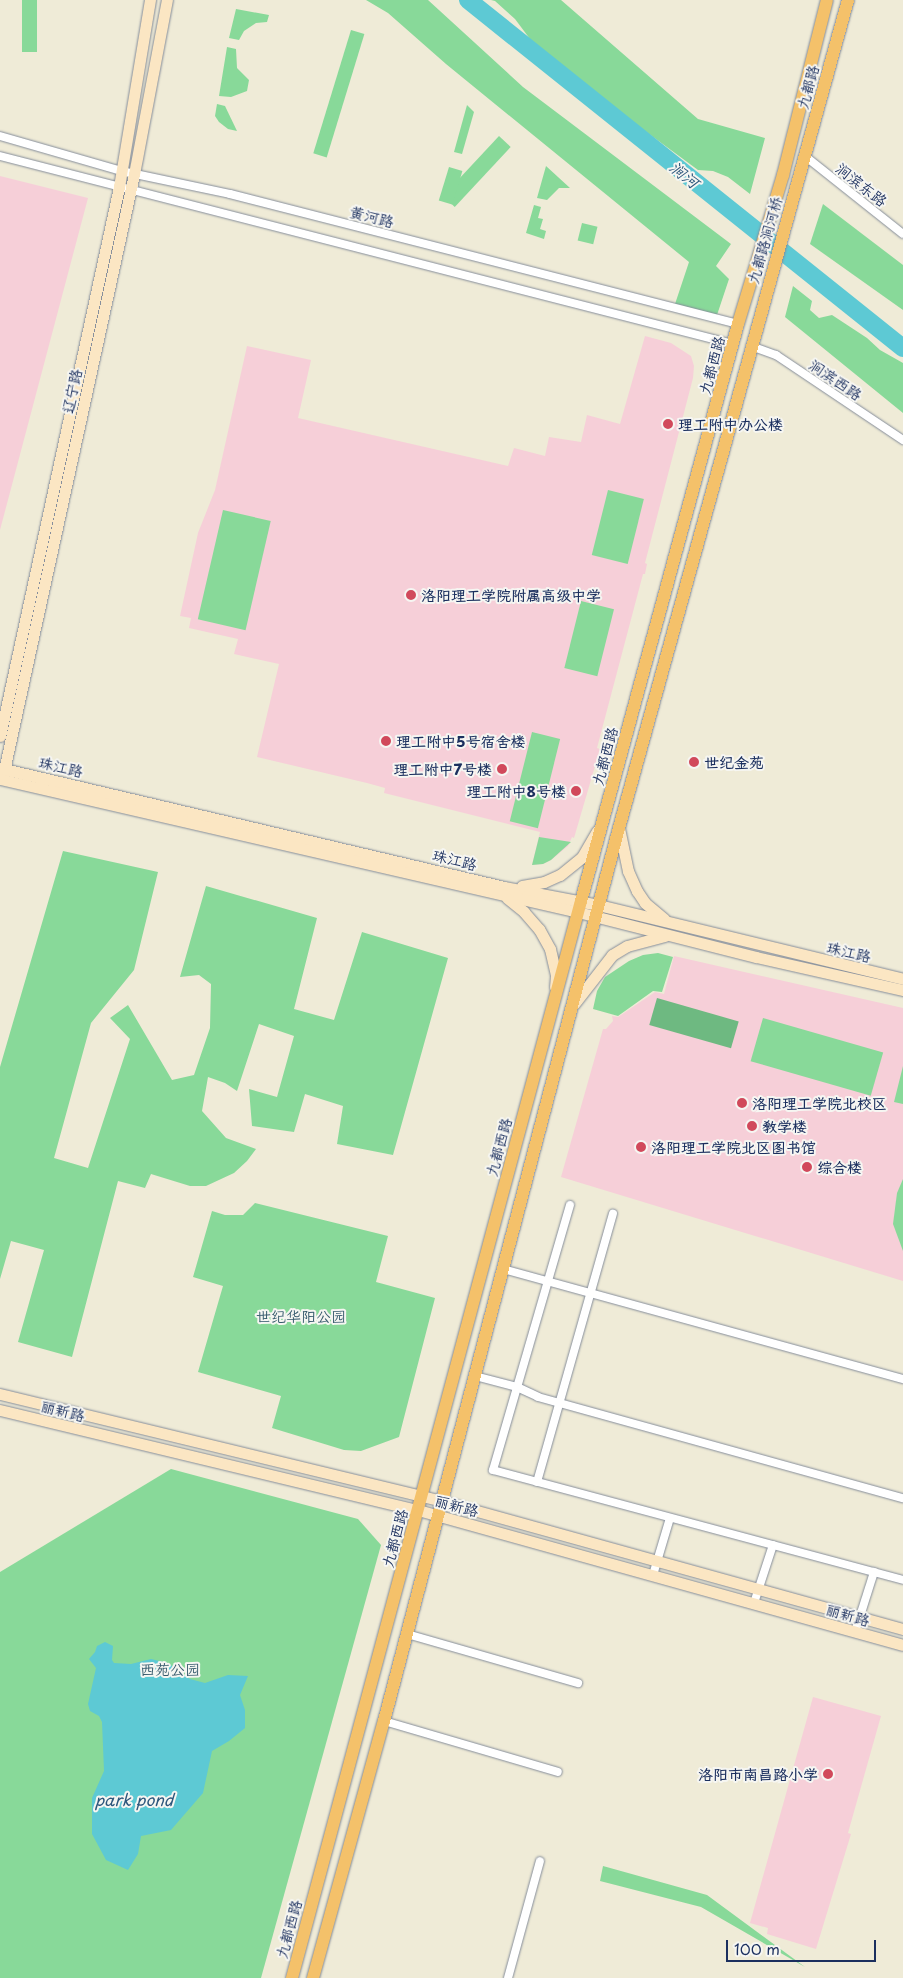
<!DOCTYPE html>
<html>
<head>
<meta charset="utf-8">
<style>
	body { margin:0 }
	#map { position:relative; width:903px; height:1978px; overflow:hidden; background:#efebd7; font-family:"Playpen Sans","LXGW WenKai TC",sans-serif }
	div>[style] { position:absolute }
	.built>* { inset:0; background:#f6cfd8 }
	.green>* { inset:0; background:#88d999; transform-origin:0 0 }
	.forest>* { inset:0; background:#6eb981; transform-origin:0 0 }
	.water>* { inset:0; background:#5dc9d4 }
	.river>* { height:18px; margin:-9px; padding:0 9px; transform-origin:9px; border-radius:9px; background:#5dc9d4 }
	.roads { filter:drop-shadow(0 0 1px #858d9a) drop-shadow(0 0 1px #858d9a) }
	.street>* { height:8px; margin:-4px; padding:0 4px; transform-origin:4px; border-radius:4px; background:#fff }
	.secondary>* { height:11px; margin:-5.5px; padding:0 5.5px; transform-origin:5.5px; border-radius:5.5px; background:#fbe6c3 }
	.primary>* { height:12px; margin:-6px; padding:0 6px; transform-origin:6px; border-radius:6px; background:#f4c16a }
	.dots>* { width:14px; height:14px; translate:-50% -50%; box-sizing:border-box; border:2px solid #f6f6f2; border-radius:50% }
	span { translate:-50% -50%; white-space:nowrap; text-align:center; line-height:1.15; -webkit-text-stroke:4px #f6f6f2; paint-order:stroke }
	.street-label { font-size:15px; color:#1b2f5e }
	.poi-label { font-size:15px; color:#1b2f5e; font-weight:700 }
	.left { translate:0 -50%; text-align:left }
	.right { translate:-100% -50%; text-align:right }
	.park-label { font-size:15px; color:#365a6d }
	.water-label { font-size:16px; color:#2c567c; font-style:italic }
	.scale { position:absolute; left:726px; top:1940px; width:150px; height:22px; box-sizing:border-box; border:2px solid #1b2f5e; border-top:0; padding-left:6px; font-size:15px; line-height:18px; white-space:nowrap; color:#1b2f5e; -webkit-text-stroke:4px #f6f6f2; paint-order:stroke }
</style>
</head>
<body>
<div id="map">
	<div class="built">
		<i style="clip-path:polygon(0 176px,88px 198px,0 530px)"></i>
		<i style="clip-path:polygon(645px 336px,671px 343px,691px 356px,694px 366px,693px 378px,645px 563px,647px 564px,645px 574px,643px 574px,597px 748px,600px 749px,574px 838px,572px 837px,568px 846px,551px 860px,543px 864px,532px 865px,540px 832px,384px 793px,385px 788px,367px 783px,257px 757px,279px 664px,234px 654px,238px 639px,189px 628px,191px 618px,180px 616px,198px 533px,215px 490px,247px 346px,311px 360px,298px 418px,508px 466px,514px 448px,545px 456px,549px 437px,581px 442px,587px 415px,620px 424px)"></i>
		<i style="clip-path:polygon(674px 956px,903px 1008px,903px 1281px,561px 1177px,603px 1029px,606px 1029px,613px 1021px,612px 1016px,618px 1017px,655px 992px,664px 994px)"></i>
		<i style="clip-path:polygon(813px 1697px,881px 1716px,848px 1833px,851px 1834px,816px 1949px,767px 1934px,768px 1928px,750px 1923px)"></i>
	</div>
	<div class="green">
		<i style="left:22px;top:0;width:15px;height:52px"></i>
		<i style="clip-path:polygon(366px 0,428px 0,523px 87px,731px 244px,716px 266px,729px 279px,717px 315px,675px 304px,689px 262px,446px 64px,388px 13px)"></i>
		<i style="clip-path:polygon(491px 0,561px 0,698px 119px,765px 138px,750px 194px,728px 177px,713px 171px,698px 170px,542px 55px,515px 19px,495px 1px)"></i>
		<i style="clip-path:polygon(236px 9px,269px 15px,267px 22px,256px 23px,244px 31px,239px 40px,229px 38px)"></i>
		<i style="left:351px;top:30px;width:14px;height:129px;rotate:17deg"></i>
		<i style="clip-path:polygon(227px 47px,236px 49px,237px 68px,249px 80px,247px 91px,231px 97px,219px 96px)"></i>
		<i style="clip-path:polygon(217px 104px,225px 106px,237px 131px,228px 129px,219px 122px,215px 116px)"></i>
		<i style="clip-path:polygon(467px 105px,474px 112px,462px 154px,454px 152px)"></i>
		<i style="left:499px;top:136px;width:16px;height:82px;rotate:43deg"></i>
		<i style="clip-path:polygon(546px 166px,570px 188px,559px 188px,547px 200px,537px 198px)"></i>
		<i style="left:449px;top:167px;width:14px;height:35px;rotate:17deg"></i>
		<i style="clip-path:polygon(823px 204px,903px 265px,903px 310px,810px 244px)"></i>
		<i style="clip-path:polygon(534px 205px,541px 207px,538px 218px,543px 219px,540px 229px,546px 231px,544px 239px,526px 233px)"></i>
		<i style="left:582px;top:223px;width:16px;height:18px;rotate:14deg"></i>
		<i style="clip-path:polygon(793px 286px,812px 301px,810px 310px,819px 318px,832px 315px,867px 338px,880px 350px,903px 363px,903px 413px,785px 317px)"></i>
		<i style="left:608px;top:490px;width:37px;height:67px;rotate:14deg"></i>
		<i style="left:223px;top:510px;width:49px;height:112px;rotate:13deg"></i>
		<i style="left:581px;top:601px;width:34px;height:69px;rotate:14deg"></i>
		<i style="left:532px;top:732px;width:29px;height:92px;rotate:14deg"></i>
		<i style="clip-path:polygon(539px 837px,571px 842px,551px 860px,543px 864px,532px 865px)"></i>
		<i style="clip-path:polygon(63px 851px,158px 872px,134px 970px,91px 1023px,54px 1158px,88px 1168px,130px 1039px,110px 1018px,128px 1005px,172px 1080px,194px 1075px,210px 1028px,211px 984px,199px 975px,180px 977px,206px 886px,317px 918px,294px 1009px,334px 1020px,362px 932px,448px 958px,393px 1155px,337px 1144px,343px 1106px,305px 1094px,294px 1132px,252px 1126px,249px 1089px,277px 1097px,294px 1036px,259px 1024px,237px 1091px,225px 1083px,208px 1077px,202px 1111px,226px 1138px,256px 1149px,247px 1161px,234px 1173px,206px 1186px,190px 1186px,151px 1174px,145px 1188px,118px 1181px,72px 1357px,18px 1342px,44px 1250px,11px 1241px,0 1279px,0 1067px)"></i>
		<i style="clip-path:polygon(658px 953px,673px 957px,662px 992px,653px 991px,618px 1016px,593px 1009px,597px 991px,605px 977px,629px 961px,643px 955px)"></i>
		<i style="left:763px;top:1018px;width:125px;height:45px;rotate:16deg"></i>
		<i style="clip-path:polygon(903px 1066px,903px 1104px,894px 1102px)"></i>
		<i style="clip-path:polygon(903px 1179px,903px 1251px,893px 1224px,897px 1193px)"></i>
		<i style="clip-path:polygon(255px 1203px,388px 1236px,376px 1282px,435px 1298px,399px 1437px,361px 1451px,344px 1450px,272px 1428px,281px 1396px,198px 1372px,223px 1286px,193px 1277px,212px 1211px,225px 1215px,243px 1215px)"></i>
		<i style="clip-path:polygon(171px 1469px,358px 1519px,381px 1545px,261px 1978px,0 1978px,0 1572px)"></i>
		<i style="clip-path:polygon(603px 1866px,707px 1895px,805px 1967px,701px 1907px,600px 1881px)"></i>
	</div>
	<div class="forest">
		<i style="left:657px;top:998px;width:85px;height:28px;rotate:16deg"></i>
	</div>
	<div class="water">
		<i style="clip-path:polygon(105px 1642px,113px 1646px,112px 1660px,114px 1663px,131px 1664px,151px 1659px,168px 1663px,190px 1679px,205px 1683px,228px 1675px,248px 1676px,240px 1695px,245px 1710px,245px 1728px,229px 1741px,212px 1751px,203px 1793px,171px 1830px,141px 1836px,138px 1854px,128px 1870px,106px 1860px,92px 1834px,92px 1798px,104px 1771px,102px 1722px,99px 1716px,90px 1711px,88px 1704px,96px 1668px,89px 1659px,95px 1652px,97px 1646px)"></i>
	</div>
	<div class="river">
		<i style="left:468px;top:0;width:557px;rotate:38.66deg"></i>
	</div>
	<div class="roads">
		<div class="street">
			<i style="left:0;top:136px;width:126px;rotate:16.1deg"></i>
			<i style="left:121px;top:171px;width:111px;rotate:11.9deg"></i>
			<i style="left:230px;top:194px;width:524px;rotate:14.35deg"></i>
			<i style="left:0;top:156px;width:757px;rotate:14.39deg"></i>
			<i style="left:805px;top:156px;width:125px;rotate:38.5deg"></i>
			<i style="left:751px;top:346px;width:27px;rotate:20deg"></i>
			<i style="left:776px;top:355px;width:153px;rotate:33.8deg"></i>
			<i style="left:570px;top:1205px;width:276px;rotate:106.2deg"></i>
			<i style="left:493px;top:1470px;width:424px;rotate:15deg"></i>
			<i style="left:503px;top:1269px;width:415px;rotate:15.4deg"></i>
			<i style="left:475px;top:1376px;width:43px;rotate:14.7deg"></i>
			<i style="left:517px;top:1387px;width:23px;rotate:25deg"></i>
			<i style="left:538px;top:1397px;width:379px;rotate:15.5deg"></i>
			<i style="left:537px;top:1482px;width:279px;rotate:-74.2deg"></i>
			<i style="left:653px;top:1575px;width:59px;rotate:-73.4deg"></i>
			<i style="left:754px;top:1603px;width:61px;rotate:-71.9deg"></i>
			<i style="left:855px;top:1632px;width:63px;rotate:-72.4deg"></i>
			<i style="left:407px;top:1634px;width:178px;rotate:16deg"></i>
			<i style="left:384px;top:1721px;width:181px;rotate:16.3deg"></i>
			<i style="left:508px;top:1978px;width:121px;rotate:-74.7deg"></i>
		</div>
		<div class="secondary">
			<i style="left:0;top:736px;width:562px;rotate:-77.77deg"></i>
			<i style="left:119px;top:187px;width:190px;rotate:-80.6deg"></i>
			<i style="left:0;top:768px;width:518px;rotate:13.28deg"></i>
			<i style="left:504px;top:887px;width:96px;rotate:10.8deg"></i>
			<i style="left:598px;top:905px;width:314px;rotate:13.6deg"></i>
			<i style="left:3px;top:775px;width:615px;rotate:-77.7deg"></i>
			<i style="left:134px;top:174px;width:177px;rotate:-79.3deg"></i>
			<i style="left:0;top:779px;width:593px;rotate:12.96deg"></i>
			<i style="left:578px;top:912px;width:184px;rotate:14.2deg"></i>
			<i style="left:756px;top:957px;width:151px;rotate:12.7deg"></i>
			<i style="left:619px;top:828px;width:44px;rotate:78.2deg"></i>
			<i style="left:628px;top:871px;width:22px;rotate:66deg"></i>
			<i style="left:637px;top:891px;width:14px;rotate:56deg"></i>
			<i style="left:645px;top:903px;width:25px;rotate:40deg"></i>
			<i style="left:522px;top:886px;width:22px;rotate:-10deg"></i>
			<i style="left:544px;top:882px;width:17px;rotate:-24deg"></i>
			<i style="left:560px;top:875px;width:28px;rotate:-39deg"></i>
			<i style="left:582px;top:857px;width:30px;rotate:-60deg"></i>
			<i style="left:507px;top:898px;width:22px;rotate:39deg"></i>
			<i style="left:524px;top:912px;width:23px;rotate:49deg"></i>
			<i style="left:539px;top:929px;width:23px;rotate:61deg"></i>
			<i style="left:550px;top:949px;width:28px;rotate:77deg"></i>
			<i style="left:556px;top:976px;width:11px;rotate:95deg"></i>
			<i style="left:574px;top:1004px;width:62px;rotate:-52.2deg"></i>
			<i style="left:612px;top:955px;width:17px;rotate:-31deg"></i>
			<i style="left:627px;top:946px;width:39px;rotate:-15deg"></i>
			<i style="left:0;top:1394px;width:454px;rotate:13.6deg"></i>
			<i style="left:441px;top:1501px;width:479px;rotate:15.5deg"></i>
			<i style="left:0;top:1410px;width:430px;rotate:13.5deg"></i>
			<i style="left:418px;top:1510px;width:503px;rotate:15.55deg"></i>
		</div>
		<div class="primary">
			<i style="left:292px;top:1978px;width:1115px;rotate:-74.98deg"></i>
			<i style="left:581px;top:901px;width:598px;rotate:-74.78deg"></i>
			<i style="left:738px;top:324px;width:156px;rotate:-73.2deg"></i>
			<i style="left:783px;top:175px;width:180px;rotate:-75.9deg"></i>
			<i style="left:313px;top:1978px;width:267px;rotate:-74.6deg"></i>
			<i style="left:384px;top:1721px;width:923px;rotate:-75.26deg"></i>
			<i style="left:619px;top:828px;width:859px;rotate:-74.54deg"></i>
		</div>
	</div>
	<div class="dots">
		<i style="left:668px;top:424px;background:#d1495b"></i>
		<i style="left:411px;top:595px;background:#d1495b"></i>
		<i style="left:386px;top:741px;background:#d1495b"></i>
		<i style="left:694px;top:762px;background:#d1495b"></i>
		<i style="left:502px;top:769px;background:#d1495b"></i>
		<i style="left:576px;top:791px;background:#d1495b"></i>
		<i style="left:742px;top:1103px;background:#d1495b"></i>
		<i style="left:752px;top:1126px;background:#d1495b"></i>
		<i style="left:641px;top:1147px;background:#d1495b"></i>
		<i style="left:807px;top:1167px;background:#d1495b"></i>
		<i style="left:828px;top:1774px;background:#d1495b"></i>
	</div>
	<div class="street-label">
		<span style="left:807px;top:87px;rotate:-75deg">九都路</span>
		<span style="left:862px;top:184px;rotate:38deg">涧滨东路</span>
		<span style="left:372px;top:216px;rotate:14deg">黄河路</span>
		<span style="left:764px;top:240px;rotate:-74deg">九都路涧河桥</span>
		<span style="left:711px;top:365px;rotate:-75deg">九都西路</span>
		<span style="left:836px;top:379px;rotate:34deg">涧滨西路</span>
		<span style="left:71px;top:391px;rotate:-78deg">辽宁路</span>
		<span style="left:604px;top:756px;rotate:-75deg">九都西路</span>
		<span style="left:61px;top:766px;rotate:13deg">珠江路</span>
		<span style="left:455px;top:859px;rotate:14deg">珠江路</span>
		<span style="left:849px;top:951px;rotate:13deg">珠江路</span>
		<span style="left:498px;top:1147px;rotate:-75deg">九都西路</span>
		<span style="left:63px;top:1410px;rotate:14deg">丽新路</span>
		<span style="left:457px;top:1505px;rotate:15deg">丽新路</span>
		<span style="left:394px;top:1538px;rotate:-75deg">九都西路</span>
		<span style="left:848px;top:1614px;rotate:16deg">丽新路</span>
		<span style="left:288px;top:1929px;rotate:-75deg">九都西路</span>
	</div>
	<div class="poi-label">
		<span class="left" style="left:678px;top:424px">理工附中办公楼</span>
		<span class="left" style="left:421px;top:595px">洛阳理工学院附属高级中学</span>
		<span class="left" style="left:396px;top:741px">理工附中5号宿舍楼</span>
		<span class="left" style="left:704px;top:762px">世纪金苑</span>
		<span class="right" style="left:492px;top:769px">理工附中7号楼</span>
		<span class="right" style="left:566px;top:791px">理工附中8号楼</span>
		<span class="left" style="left:752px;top:1103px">洛阳理工学院北校区</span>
		<span class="left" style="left:762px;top:1126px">教学楼</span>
		<span class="left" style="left:651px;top:1147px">洛阳理工学院北区图书馆</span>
		<span class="left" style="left:817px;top:1167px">综合楼</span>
		<span class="right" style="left:818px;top:1774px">洛阳市南昌路小学</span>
	</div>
	<div class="park-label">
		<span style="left:301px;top:1316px">世纪华阳公园</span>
		<span style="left:170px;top:1669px">西苑公园</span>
	</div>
	<div class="water-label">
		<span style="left:685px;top:174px;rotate:39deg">涧河</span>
		<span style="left:134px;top:1799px">park pond</span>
	</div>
	<div class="scale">100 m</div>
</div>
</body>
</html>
